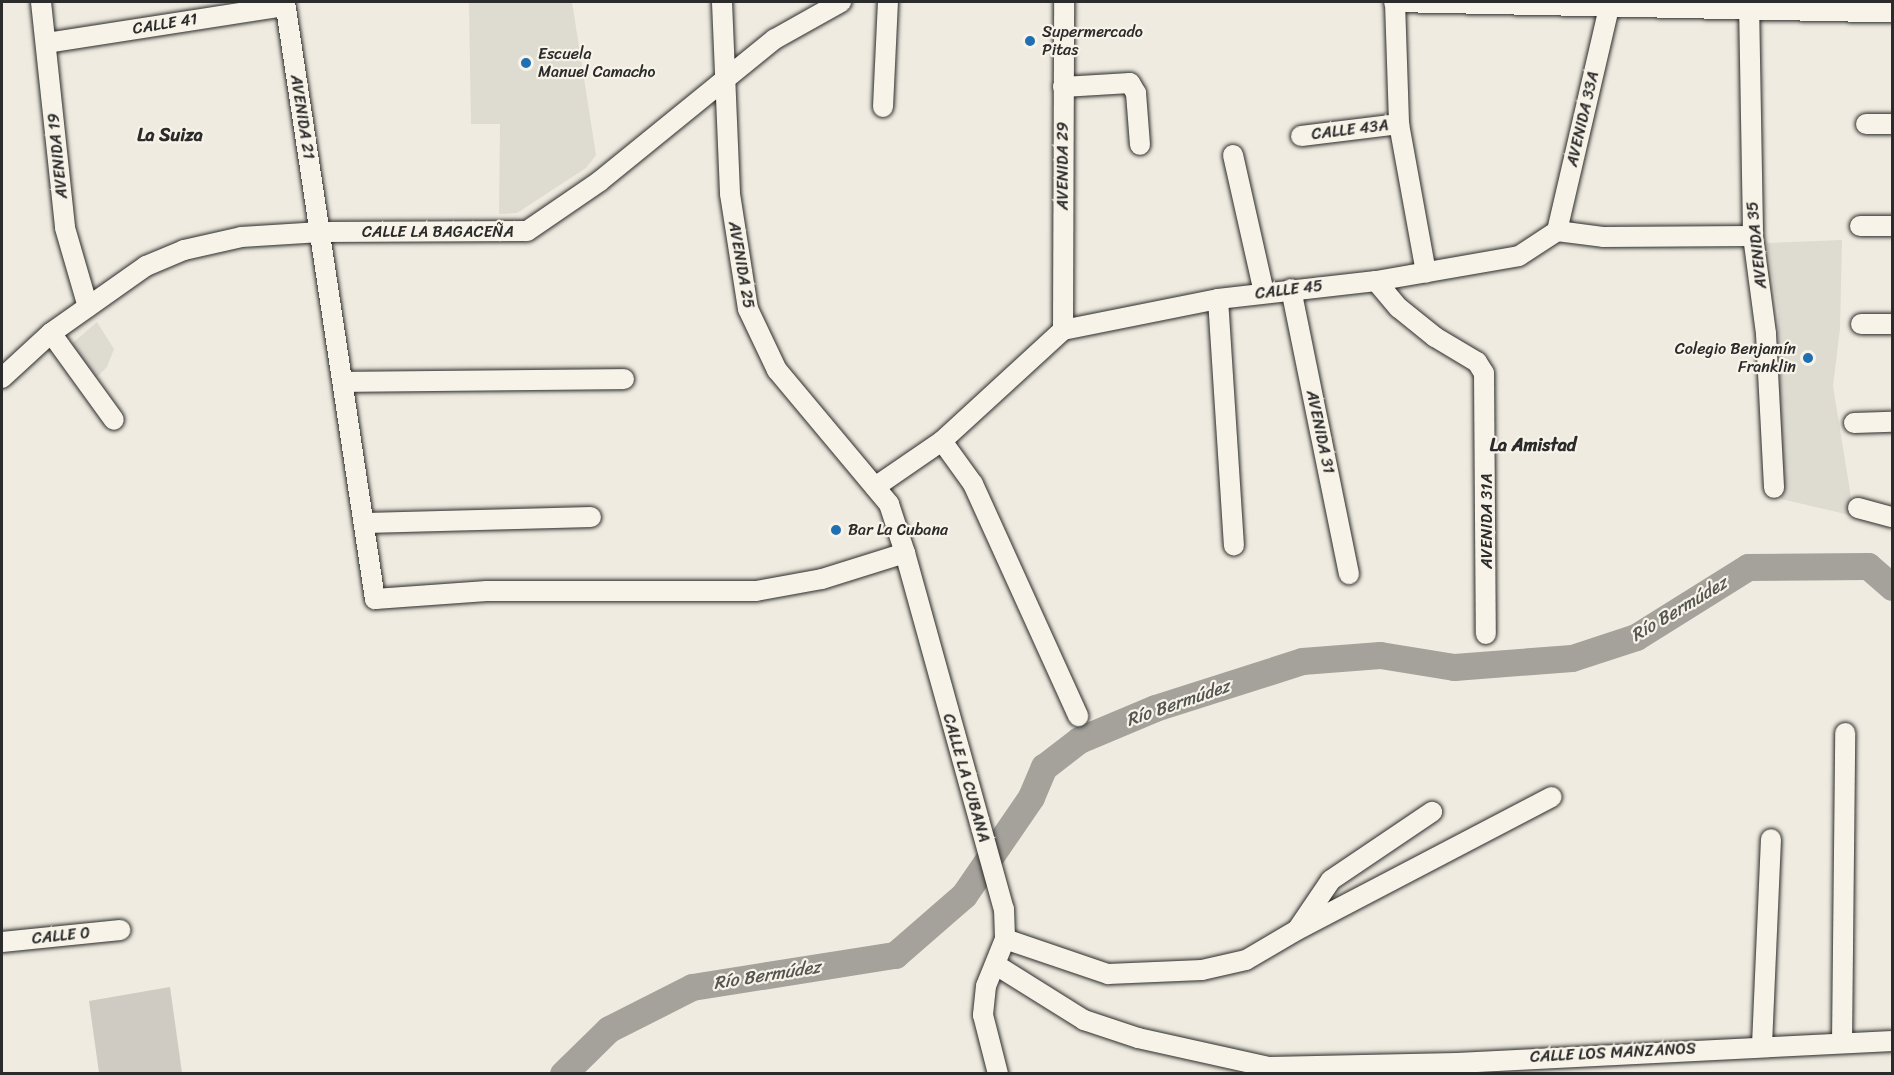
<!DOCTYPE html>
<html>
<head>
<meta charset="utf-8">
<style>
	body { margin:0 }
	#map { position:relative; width:1894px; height:1075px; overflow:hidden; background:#efebe0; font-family:Sriracha,sans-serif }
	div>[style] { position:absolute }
	.built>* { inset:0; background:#dedbd1 }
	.green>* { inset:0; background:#cfcbc2 }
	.river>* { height:27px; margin:-13.5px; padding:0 13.5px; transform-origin:13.5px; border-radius:13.5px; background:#a4a29a }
	.roads { filter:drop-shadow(0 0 2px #2b2b2b) drop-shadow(0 0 2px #2b2b2b) }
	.minor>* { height:20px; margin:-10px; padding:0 10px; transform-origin:10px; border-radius:10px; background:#f7f3e8 }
	.dots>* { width:16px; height:16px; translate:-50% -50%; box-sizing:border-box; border:3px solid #f7f3e8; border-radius:50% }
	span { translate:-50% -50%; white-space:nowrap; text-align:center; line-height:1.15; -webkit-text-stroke:4.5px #f7f3e8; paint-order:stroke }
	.street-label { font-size:16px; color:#2b2b2b }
	.poi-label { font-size:16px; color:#2b2b2b }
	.left { translate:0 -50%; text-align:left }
	.right { translate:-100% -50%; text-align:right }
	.neighbourhood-label { font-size:18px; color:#2b2b2b; font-weight:700 }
	.water-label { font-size:18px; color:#555552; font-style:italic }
	.frame { position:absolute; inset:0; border:3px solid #2b2b2b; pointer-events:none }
</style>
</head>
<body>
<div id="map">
	<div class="built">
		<i style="clip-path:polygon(469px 2px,572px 2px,596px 155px,586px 168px,517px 213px,499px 214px,500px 124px,471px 124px)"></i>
		<i style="clip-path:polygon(1842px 240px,1840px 329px,1833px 386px,1854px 516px,1781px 499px,1778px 312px,1767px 243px)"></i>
		<i style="clip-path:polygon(97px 322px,114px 349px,107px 367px,94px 380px,68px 347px)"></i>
	</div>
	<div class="green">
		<i style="clip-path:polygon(170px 987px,182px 1073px,99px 1073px,89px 1001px)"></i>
	</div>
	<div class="river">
		<i style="left:563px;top:1074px;width:64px;rotate:-44.4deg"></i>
		<i style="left:609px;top:1029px;width:93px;rotate:-26.8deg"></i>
		<i style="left:692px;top:987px;width:206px;rotate:-9deg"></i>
		<i style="left:895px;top:955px;width:91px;rotate:-41deg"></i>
		<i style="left:964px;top:895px;width:119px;rotate:-55.6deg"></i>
		<i style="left:1031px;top:797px;width:33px;rotate:-67deg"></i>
		<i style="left:1044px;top:767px;width:44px;rotate:-37.6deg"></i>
		<i style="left:1079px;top:740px;width:82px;rotate:-22.8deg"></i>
		<i style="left:1155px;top:708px;width:154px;rotate:-17.7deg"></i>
		<i style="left:1302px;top:661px;width:78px;rotate:-4.4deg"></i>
		<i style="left:1380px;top:655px;width:75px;rotate:9.2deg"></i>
		<i style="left:1454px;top:667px;width:118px;rotate:-4.4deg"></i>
		<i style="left:1572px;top:658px;width:67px;rotate:-18.2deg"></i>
		<i style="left:1636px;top:637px;width:132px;rotate:-32deg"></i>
		<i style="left:1748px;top:567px;width:120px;rotate:-0.5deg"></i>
		<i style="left:1868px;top:566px;width:32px;rotate:41deg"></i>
	</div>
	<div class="roads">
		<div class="minor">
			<i style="left:41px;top:2px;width:227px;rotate:83.9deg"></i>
			<i style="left:65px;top:228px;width:82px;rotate:73.8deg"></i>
			<i style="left:285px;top:2px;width:604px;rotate:81.43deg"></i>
			<i style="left:375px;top:599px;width:112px;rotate:-4.1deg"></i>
			<i style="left:487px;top:591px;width:269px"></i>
			<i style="left:756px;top:591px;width:67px;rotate:-10.3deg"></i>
			<i style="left:822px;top:579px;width:87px;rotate:-17.4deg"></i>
			<i style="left:722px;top:2px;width:192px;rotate:87.6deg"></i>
			<i style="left:730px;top:194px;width:116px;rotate:81.1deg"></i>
			<i style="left:748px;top:309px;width:68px;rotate:64.6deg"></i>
			<i style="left:777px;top:370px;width:175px;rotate:50.1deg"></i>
			<i style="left:889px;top:504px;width:52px;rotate:71.9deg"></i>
			<i style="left:905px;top:553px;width:370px;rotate:74.5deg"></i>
			<i style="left:1004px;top:909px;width:30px;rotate:88deg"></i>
			<i style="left:1005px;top:939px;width:51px;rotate:112deg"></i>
			<i style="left:986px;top:986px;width:29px;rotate:96deg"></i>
			<i style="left:983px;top:1015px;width:61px;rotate:75.7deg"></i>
			<i style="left:1394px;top:2px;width:498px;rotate:1.2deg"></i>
			<i style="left:1395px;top:2px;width:122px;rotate:88.1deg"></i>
			<i style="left:1399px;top:124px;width:151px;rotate:79.7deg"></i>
			<i style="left:1749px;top:2px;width:234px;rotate:89deg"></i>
			<i style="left:1753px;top:236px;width:99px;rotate:82.4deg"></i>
			<i style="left:1766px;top:334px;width:154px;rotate:87deg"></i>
			<i style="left:46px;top:43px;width:242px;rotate:-8.8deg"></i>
			<i style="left:1063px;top:87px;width:67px;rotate:-3.4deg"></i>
			<i style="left:1130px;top:83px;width:12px;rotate:59deg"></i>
			<i style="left:1136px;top:93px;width:52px;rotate:85.6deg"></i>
			<i style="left:883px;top:107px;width:105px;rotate:-87.3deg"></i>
			<i style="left:1866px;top:124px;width:26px"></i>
			<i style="left:1301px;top:136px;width:99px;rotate:-7deg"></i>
			<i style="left:1233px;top:155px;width:141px;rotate:77.3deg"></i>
			<i style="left:1860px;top:226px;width:32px"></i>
			<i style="left:1557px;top:231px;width:230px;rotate:-76.9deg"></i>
			<i style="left:1376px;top:281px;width:35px;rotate:50deg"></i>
			<i style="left:1399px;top:308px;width:46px;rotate:38.9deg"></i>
			<i style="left:1435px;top:337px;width:49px;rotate:30.8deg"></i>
			<i style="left:1477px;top:362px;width:13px;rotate:58deg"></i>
			<i style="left:1484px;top:373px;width:261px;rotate:89.6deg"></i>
			<i style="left:1291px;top:289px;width:291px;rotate:78.5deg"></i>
			<i style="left:1218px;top:299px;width:247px;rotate:86.3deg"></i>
			<i style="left:1861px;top:324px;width:31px"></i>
			<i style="left:1063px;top:330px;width:328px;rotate:-89.8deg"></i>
			<i style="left:51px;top:333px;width:107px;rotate:54.1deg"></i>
			<i style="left:2px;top:378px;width:67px;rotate:-42.6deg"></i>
			<i style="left:51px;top:333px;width:116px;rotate:-35.2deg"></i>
			<i style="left:146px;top:266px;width:41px;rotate:-22.8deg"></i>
			<i style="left:184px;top:250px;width:58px;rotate:-12.8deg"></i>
			<i style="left:241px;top:237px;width:80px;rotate:-3.6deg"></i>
			<i style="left:321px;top:232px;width:206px;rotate:-0.3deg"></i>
			<i style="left:527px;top:231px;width:88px;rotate:-34.4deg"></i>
			<i style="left:600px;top:181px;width:225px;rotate:-39.1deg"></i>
			<i style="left:775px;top:39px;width:76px;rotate:-29.3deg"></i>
			<i style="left:344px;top:382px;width:280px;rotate:-0.6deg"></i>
			<i style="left:1854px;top:423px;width:38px;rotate:-2deg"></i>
			<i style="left:942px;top:441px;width:53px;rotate:54.2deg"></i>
			<i style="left:973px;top:484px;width:255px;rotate:65.6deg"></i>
			<i style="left:875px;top:487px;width:81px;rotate:-34.5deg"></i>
			<i style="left:942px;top:441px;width:164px;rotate:-42.5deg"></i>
			<i style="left:1063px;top:330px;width:158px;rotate:-11.3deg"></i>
			<i style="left:1218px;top:299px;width:159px;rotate:-6.5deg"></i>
			<i style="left:1376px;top:281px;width:145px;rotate:-9.9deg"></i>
			<i style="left:1519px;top:256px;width:45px;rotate:-33.3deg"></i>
			<i style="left:1557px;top:231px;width:46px;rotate:7.4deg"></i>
			<i style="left:1603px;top:237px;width:150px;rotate:-0.4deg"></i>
			<i style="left:1858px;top:508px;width:35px;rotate:15deg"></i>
			<i style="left:366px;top:523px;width:225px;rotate:-1.5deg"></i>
			<i style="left:1299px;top:929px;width:285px;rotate:-27.6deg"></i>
			<i style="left:1005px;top:939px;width:109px;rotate:18.8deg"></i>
			<i style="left:1108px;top:974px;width:94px;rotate:-2.4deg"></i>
			<i style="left:1202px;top:970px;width:45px;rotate:-12.8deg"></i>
			<i style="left:1246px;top:960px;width:59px;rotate:-30.5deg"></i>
			<i style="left:1297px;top:930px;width:60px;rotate:-55.8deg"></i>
			<i style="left:1331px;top:880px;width:122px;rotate:-34deg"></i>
			<i style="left:2px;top:942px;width:119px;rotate:-5.8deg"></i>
			<i style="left:996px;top:965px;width:104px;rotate:32deg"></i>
			<i style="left:1084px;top:1020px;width:57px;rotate:18.4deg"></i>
			<i style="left:1138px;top:1038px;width:134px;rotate:12.5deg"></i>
			<i style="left:1269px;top:1067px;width:188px;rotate:-1.2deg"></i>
			<i style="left:1457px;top:1063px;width:436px;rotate:-2.9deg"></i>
			<i style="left:1842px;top:1043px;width:310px;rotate:-89.4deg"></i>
			<i style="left:1762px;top:1045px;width:206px;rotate:-87.5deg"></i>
		</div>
	</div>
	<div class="dots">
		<i style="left:1030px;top:41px;background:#1f6fb2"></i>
		<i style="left:526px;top:63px;background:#1f6fb2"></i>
		<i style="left:1808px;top:358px;background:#1f6fb2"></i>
		<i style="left:836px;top:530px;background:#1f6fb2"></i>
	</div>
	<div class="street-label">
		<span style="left:165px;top:24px;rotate:-9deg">CALLE 41</span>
		<span style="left:302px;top:117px;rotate:81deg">AVENIDA 21</span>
		<span style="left:1583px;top:119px;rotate:-77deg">AVENIDA 33A</span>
		<span style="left:1350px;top:130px;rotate:-7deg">CALLE 43A</span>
		<span style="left:58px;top:156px;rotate:-96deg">AVENIDA 19</span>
		<span style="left:1063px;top:166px;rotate:-90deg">AVENIDA 29</span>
		<span style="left:438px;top:232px">CALLE LA BAGACEÑA</span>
		<span style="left:1757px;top:245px;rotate:-96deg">AVENIDA 35</span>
		<span style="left:741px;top:265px;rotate:80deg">AVENIDA 25</span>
		<span style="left:1289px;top:290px;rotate:-7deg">CALLE 45</span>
		<span style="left:1320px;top:432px;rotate:78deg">AVENIDA 31</span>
		<span style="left:1487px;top:521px;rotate:-90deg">AVENIDA 31A</span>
		<span style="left:966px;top:778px;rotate:74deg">CALLE LA CUBANA</span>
		<span style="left:61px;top:936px;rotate:-6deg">CALLE 0</span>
		<span style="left:1613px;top:1053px;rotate:-3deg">CALLE LOS MANZANOS</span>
	</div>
	<div class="poi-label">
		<span class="left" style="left:1042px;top:41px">Supermercado<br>Pitas</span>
		<span class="left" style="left:538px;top:63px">Escuela<br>Manuel Camacho</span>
		<span class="right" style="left:1796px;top:358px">Colegio Benjamín<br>Franklin</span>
		<span class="left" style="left:848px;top:530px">Bar La Cubana</span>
	</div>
	<div class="neighbourhood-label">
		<span style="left:170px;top:135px">La Suiza</span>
		<span style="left:1533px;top:445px">La Amistad</span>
	</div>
	<div class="water-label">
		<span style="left:1679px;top:609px;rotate:-31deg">Río Bermúdez</span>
		<span style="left:1178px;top:703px;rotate:-19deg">Río Bermúdez</span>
		<span style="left:767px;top:975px;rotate:-9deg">Río Bermúdez</span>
	</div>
	<div class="frame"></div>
</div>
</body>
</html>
